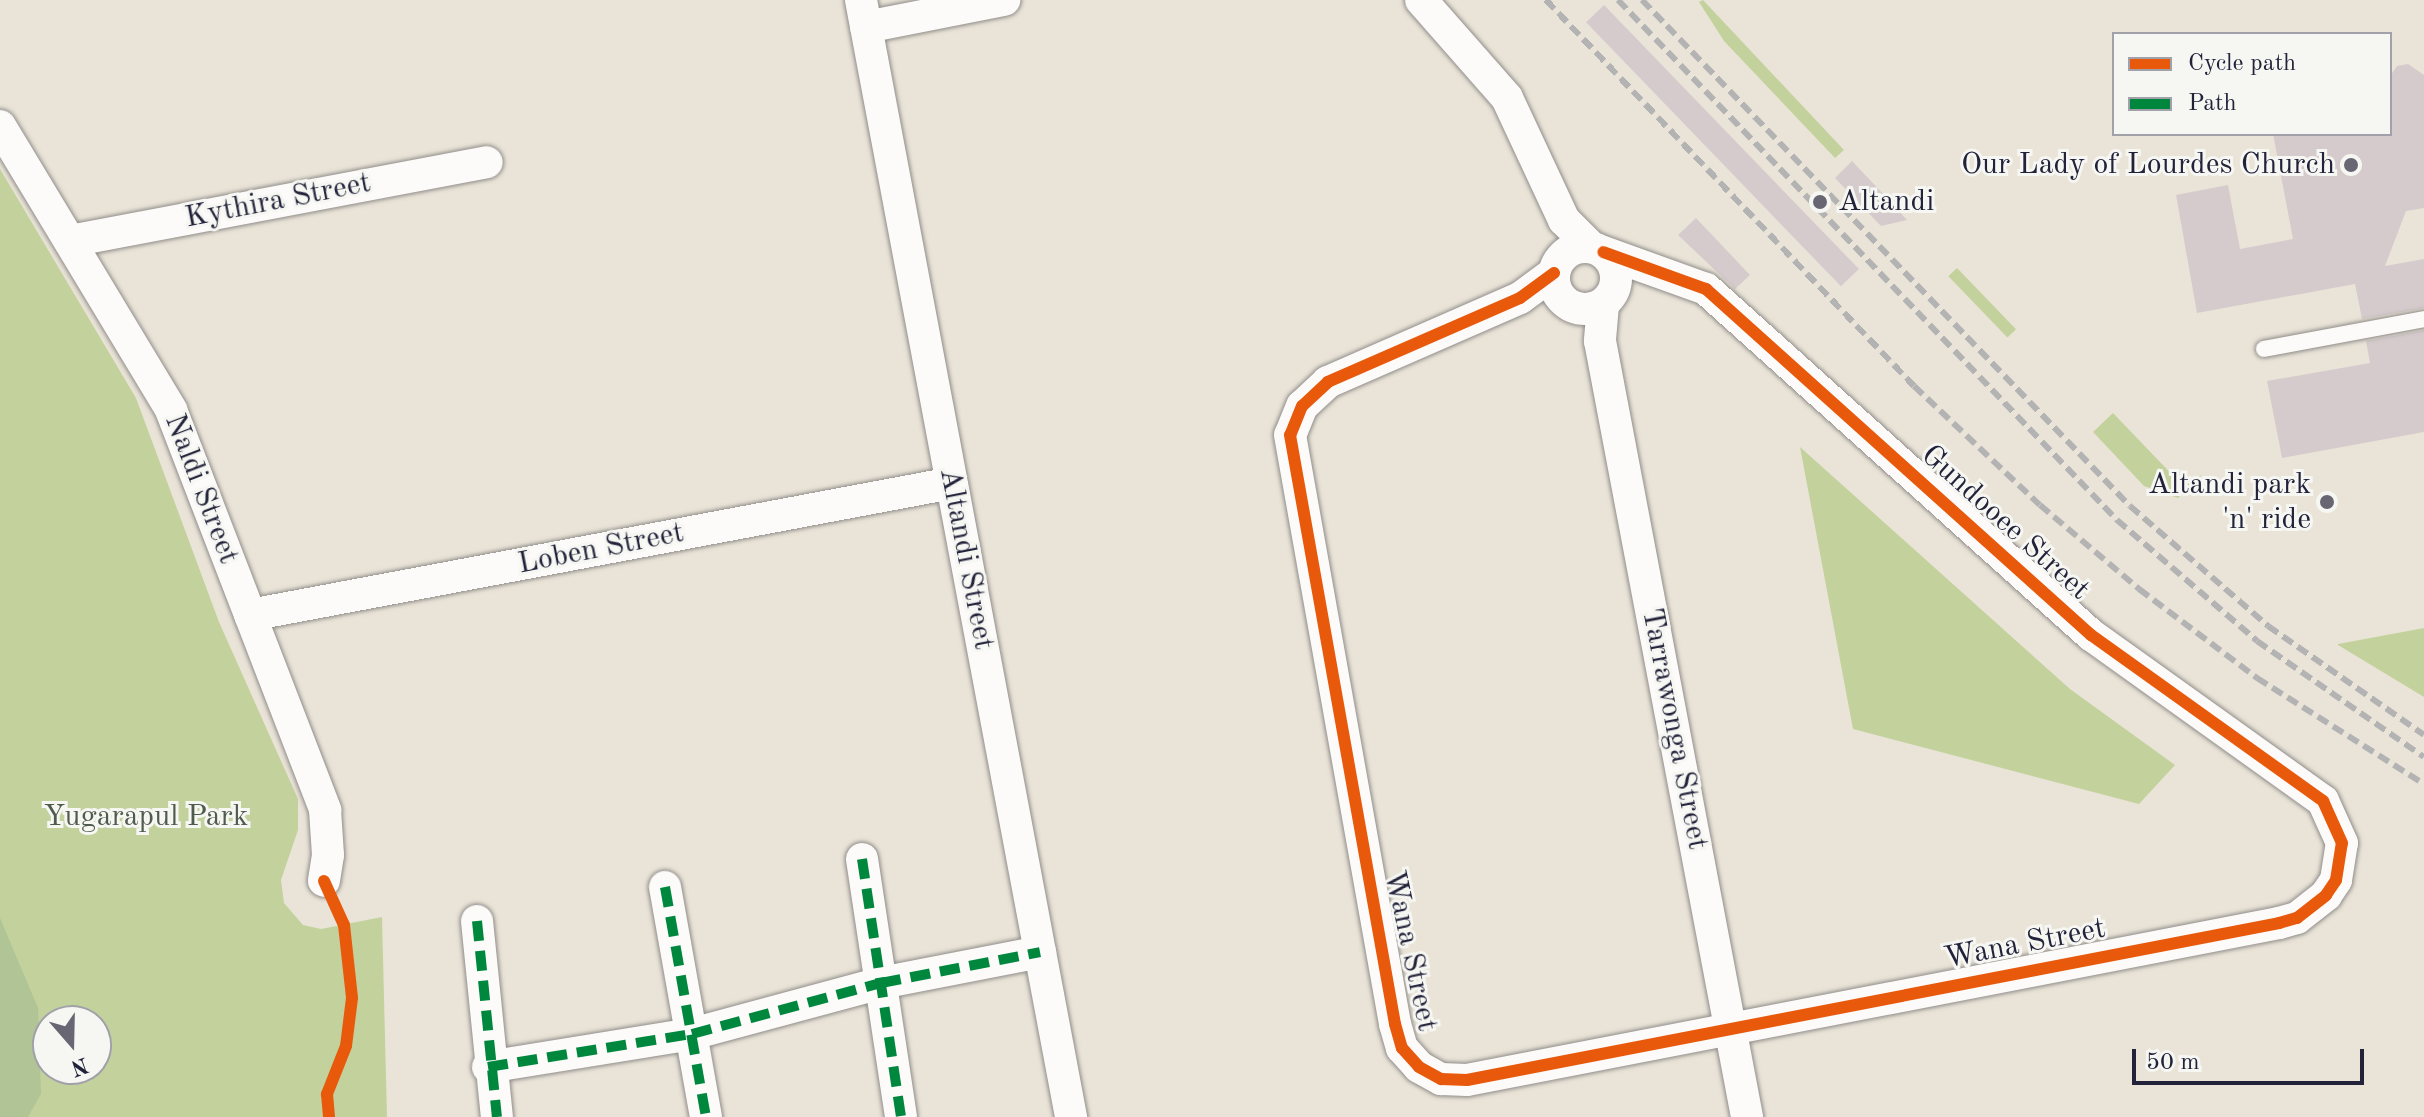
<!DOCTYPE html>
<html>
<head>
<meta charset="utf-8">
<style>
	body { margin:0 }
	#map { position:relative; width:2424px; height:1117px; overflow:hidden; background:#eae4d8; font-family:"Old Standard TT",serif }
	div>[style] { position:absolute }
	.green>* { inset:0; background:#c3d29d; transform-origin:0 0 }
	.forest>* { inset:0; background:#b1c496 }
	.building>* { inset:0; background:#d5cbcd; transform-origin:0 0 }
	.roads { filter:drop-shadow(0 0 2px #908d8a) drop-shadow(0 0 2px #908d8a) }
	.service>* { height:16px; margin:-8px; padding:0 8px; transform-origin:8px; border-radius:8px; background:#fcfbf9 }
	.minor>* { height:32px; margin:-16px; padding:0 16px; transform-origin:16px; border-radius:16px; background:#fcfbf9 }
	.minor>.ring { margin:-16px; padding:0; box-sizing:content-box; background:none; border:32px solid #fcfbf9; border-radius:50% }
	.rail>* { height:6px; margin-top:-3px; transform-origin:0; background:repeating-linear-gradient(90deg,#b4b3b4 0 12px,transparent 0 18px) }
	.quiet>* { height:10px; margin-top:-5px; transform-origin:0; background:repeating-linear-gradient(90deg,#00873e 0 20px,transparent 0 30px) }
	.cycleway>* { height:12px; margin:-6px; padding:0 6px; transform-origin:6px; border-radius:6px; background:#e8590c }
	.dots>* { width:22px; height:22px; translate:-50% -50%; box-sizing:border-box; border:4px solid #f6f6f2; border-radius:50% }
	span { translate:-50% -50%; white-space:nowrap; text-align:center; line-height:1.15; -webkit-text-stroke:6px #f6f6f2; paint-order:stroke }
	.poi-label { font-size:30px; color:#22223b }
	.right { translate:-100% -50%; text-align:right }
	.left { translate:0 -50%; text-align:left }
	.street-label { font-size:30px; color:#22223b }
	.park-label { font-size:30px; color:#4f5b4c }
	.legend { position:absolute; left:2112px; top:32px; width:280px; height:104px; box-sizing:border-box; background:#f6f6f2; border:2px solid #a1a1a9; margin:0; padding:10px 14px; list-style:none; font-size:24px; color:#22223b }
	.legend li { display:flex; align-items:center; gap:16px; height:40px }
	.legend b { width:40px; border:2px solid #a1a1a9 }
	.north { position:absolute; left:32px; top:1005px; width:80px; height:80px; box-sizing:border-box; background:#f6f6f2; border:2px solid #a1a1a9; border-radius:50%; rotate:160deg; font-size:22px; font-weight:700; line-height:32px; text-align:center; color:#22223b }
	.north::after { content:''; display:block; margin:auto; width:28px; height:36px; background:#686672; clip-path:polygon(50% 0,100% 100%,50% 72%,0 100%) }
	.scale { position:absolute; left:2132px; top:1049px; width:232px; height:36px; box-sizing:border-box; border:4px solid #22223b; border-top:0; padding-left:10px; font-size:24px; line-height:28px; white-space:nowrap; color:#22223b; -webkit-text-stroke:6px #f6f6f2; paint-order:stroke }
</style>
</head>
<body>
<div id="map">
	<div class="green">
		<i style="clip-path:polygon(1703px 0,1844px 150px,1835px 158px,1724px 41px,1699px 2px)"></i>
		<i style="clip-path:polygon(evenodd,0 169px,136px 398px,219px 622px,298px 799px,298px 830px,281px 880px,284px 903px,303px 925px,321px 929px,382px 917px,387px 1117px,0 1117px,0 169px,48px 1021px,96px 1021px,96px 1069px,48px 1069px,48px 1021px)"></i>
		<i style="left:1957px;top:268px;width:85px;height:12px;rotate:46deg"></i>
		<i style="clip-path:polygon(2113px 413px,2184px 487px,2203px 474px,2178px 498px,2144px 486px,2093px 432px)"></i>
		<i style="clip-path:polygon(1800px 447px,2070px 689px,2175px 765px,2139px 804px,1853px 729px)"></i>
		<i style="clip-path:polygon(2424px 628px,2424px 697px,2338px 645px,2338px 644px)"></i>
	</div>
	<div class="forest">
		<i style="clip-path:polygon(0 918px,38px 1008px,41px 1094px,28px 1117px,0 1117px)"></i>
	</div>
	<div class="building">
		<i style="left:1604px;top:5px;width:367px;height:25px;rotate:46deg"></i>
		<i style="clip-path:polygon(2408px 64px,2424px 75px,2424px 208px,2406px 211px,2385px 266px,2424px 259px,2424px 308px,2362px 319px,2355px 284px,2197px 313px,2176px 195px,2228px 185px,2240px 249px,2293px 239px,2273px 134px,2390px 134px,2390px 76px,2397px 66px)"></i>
		<i style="clip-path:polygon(1852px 161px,1886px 197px,1907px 220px,1881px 226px,1835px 178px)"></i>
		<i style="clip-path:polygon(1696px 218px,1750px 275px,1735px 289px,1678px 235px)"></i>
		<i style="clip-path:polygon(2424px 330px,2424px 432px,2282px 458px,2267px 381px,2370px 363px,2366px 341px)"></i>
	</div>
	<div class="roads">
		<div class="service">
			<i style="left:2264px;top:349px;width:163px;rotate:-10.6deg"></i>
		</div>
		<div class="minor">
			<i style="left:861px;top:0;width:1137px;rotate:79.35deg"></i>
			<i style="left:1421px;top:0;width:130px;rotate:48.7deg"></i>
			<i style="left:1507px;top:98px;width:135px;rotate:65deg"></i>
			<i style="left:1564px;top:220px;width:38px;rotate:45deg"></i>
			<i style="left:866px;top:27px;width:141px;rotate:-11.1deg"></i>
			<i style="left:0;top:126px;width:332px;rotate:58.9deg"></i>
			<i style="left:171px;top:410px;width:429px;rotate:68.9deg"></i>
			<i style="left:325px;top:810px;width:45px;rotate:86.2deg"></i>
			<i style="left:328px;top:855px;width:26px;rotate:99deg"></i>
			<i style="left:70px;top:241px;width:424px;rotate:-10.7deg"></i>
			<i class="ring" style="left:1554px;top:247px;width:30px;height:30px"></i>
			<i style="left:1554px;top:273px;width:42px;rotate:143.7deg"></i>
			<i style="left:1520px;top:298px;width:210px;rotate:156.4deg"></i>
			<i style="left:1328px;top:382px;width:35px;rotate:137deg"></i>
			<i style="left:1302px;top:406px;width:31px;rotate:112deg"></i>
			<i style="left:1290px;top:435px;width:598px;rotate:79.89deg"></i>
			<i style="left:1395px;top:1024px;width:25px;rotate:74deg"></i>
			<i style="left:1402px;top:1048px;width:25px;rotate:48deg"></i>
			<i style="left:1419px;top:1067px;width:25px;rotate:29deg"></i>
			<i style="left:1441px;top:1079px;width:26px;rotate:2deg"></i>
			<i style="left:1467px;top:1080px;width:827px;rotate:-10.94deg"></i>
			<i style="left:2279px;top:923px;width:19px;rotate:-16deg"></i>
			<i style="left:2297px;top:918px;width:37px;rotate:-38deg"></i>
			<i style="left:2326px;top:895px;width:18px;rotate:-56deg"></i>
			<i style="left:2336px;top:880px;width:37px;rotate:-81deg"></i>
			<i style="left:2342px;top:843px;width:46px;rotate:-114.3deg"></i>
			<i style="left:2323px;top:801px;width:285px;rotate:-144.4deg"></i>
			<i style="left:2091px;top:635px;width:518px;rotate:-138.05deg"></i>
			<i style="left:1706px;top:289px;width:109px;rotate:-160.2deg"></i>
			<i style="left:1603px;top:305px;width:36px;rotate:95deg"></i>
			<i style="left:1600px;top:341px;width:790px;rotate:79.27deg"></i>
			<i style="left:250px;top:615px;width:714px;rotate:-10.65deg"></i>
			<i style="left:862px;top:859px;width:260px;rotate:81.4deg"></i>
			<i style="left:665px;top:887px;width:234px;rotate:79.9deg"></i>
			<i style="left:477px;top:921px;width:197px;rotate:84.2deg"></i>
			<i style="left:488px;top:1067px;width:207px;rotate:-9.2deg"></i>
			<i style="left:692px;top:1034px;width:196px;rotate:-15.1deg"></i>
			<i style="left:881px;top:983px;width:162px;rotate:-11deg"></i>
		</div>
	</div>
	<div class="rail">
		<i style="left:1546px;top:0;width:533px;rotate:46.37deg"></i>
		<i style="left:1914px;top:386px;width:173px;rotate:43.4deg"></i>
		<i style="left:2040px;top:505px;width:130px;rotate:40.3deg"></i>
		<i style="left:2139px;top:589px;width:148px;rotate:37deg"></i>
		<i style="left:2257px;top:678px;width:198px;rotate:32.4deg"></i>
		<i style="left:1618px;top:0;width:721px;rotate:46.18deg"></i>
		<i style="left:2117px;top:520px;width:185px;rotate:40.8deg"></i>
		<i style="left:2257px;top:641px;width:203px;rotate:34.8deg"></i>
		<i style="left:1642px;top:0;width:703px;rotate:46.04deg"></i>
		<i style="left:2130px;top:506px;width:183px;rotate:41deg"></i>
		<i style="left:2268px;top:626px;width:190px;rotate:34.9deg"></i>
	</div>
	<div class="quiet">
		<i style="left:862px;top:859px;width:260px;rotate:81.4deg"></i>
		<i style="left:665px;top:887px;width:234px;rotate:79.9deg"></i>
		<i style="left:477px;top:921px;width:197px;rotate:84.2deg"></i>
		<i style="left:488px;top:1067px;width:207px;rotate:-9.2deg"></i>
		<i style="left:692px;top:1034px;width:196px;rotate:-15.1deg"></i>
		<i style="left:881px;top:983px;width:162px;rotate:-11deg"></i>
	</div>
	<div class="cycleway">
		<i style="left:1554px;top:273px;width:42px;rotate:143.7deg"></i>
		<i style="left:1520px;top:298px;width:210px;rotate:156.4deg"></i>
		<i style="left:1328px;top:382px;width:35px;rotate:137deg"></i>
		<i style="left:1302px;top:406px;width:31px;rotate:112deg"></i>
		<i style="left:1290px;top:435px;width:598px;rotate:79.89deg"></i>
		<i style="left:1395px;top:1024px;width:25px;rotate:74deg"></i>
		<i style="left:1402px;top:1048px;width:25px;rotate:48deg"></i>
		<i style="left:1419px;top:1067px;width:25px;rotate:29deg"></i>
		<i style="left:1441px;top:1079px;width:26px;rotate:2deg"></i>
		<i style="left:1467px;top:1080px;width:827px;rotate:-10.94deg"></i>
		<i style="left:2279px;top:923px;width:19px;rotate:-16deg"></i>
		<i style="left:2297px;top:918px;width:37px;rotate:-38deg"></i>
		<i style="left:2326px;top:895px;width:18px;rotate:-56deg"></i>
		<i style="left:2336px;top:880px;width:37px;rotate:-81deg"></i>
		<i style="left:2342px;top:843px;width:46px;rotate:-114.3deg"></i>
		<i style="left:2323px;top:801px;width:285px;rotate:-144.4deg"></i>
		<i style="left:2091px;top:635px;width:518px;rotate:-138.05deg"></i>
		<i style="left:1706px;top:289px;width:109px;rotate:-160.2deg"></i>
		<i style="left:324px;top:881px;width:48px;rotate:65.6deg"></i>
		<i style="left:344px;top:925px;width:73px;rotate:83.7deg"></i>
		<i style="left:352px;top:998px;width:48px;rotate:97.1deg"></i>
		<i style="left:346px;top:1046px;width:52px;rotate:111.6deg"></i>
		<i style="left:327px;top:1094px;width:23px;rotate:85deg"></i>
	</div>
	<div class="dots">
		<i style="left:2351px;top:165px;background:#686672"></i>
		<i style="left:1820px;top:202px;background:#686672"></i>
		<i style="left:2327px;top:502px;background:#686672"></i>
	</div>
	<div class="poi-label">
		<span class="right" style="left:2335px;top:165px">Our Lady of Lourdes Church</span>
		<span class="left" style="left:1838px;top:202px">Altandi</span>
		<span class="right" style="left:2311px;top:502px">Altandi park<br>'n' ride</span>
	</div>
	<div class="street-label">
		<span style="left:278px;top:201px;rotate:-11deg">Kythira Street</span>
		<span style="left:201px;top:489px;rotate:69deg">Naldi Street</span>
		<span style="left:2005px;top:523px;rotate:42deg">Gundooee Street</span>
		<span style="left:601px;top:549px;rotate:-11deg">Loben Street</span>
		<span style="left:966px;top:559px;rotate:79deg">Altandi Street</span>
		<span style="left:1674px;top:729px;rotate:79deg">Tarrawonga Street</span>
		<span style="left:2025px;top:944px;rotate:-11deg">Wana Street</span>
		<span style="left:1410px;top:951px;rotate:78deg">Wana Street</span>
	</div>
	<div class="park-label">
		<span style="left:146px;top:817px">Yugarapul Park</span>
	</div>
	<ul class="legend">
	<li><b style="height:10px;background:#e8590c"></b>Cycle path</li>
	<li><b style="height:10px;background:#00873e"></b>Path</li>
	</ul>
	<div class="north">N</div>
	<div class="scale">50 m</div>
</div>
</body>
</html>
